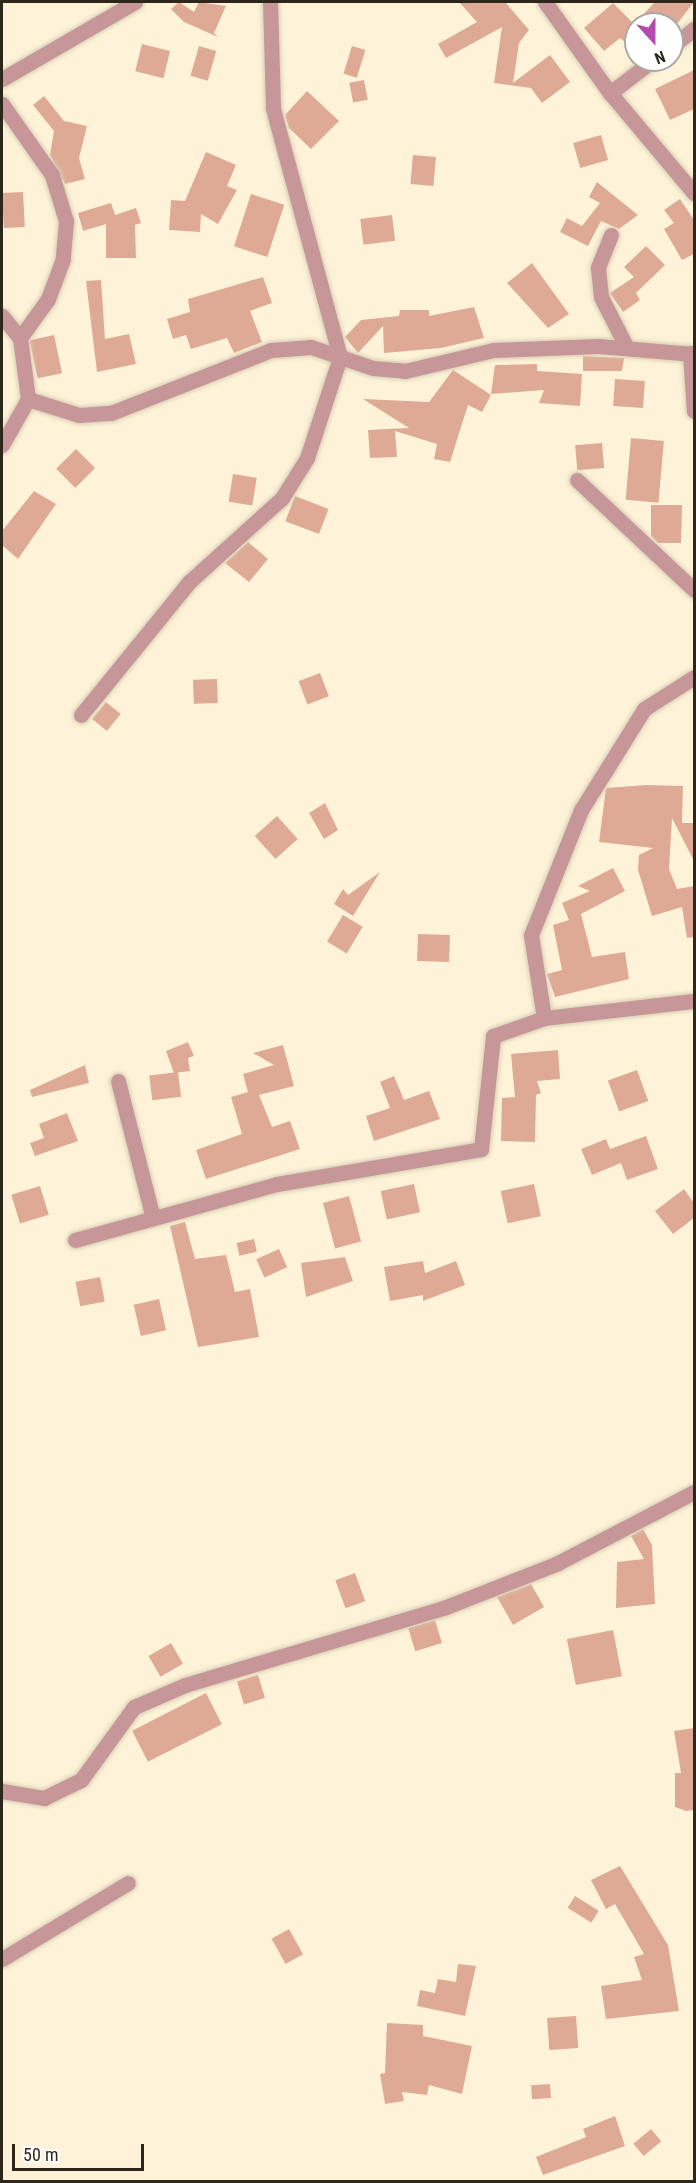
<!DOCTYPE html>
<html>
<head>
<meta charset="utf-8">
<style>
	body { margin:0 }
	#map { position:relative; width:696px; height:2183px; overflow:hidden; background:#fef3d8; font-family:"Roboto Condensed",sans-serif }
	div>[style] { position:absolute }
	.building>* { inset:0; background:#dfaa95; transform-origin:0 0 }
	.roads { filter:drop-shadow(0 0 2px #d8ceb6) drop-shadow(0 0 2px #d8ceb6) }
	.minor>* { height:15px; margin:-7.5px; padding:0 7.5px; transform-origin:7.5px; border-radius:7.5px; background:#c69698 }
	span { translate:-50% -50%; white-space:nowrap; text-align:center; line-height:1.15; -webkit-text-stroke:4.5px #fff; paint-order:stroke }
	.frame { position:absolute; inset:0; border:3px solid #2c271a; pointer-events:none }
	.north { position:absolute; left:624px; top:12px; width:60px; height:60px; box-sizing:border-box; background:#fff; border:2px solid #aba9a3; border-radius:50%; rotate:159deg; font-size:16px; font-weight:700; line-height:24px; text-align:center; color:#2c271a }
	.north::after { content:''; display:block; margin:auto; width:21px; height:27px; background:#b34bae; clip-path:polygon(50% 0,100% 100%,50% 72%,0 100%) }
	.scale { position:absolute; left:12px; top:2144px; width:132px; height:27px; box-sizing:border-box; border:3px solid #2c271a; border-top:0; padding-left:8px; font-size:18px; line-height:21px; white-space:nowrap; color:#2c271a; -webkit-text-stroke:4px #fff; paint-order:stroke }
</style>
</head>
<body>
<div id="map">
	<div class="building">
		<i style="clip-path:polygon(179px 2px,194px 12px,199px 2px,226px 6px,214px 33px,218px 37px,184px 22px,171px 9px)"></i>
		<i style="clip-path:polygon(459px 2px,505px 2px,529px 30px,519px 43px,513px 83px,550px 55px,570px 82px,542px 103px,531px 88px,494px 83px,502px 27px,446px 58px,438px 44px,477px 22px)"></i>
		<i style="clip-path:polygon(655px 2px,694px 2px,677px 24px,635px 24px,636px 51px,620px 38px,604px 51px,584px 28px,613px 3px,634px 24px)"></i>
		<i style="left:142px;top:44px;width:29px;height:28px;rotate:14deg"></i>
		<i style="left:199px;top:46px;width:18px;height:31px;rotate:16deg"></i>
		<i style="left:352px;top:46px;width:14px;height:29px;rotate:17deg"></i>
		<i style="clip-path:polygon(694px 70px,694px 109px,670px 120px,655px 89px)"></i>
		<i style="left:364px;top:80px;width:20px;height:15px;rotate:79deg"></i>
		<i style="clip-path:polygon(307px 91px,339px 121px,311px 149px,289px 128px,285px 115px)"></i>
		<i style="clip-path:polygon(44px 96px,64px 121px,87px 126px,79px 158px,85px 179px,65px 184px,50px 155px,54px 131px,33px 105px)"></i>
		<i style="left:601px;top:135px;width:26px;height:29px;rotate:74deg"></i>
		<i style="clip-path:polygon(206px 152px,236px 165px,227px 186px,237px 190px,218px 224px,201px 214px,200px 232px,169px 230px,171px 200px,185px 201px)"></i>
		<i style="left:413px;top:155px;width:23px;height:29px;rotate:5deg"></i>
		<i style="clip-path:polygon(597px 182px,638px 215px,619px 229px,601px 221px,588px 246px,560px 232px,567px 218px,582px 226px,600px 203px,589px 197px)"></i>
		<i style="left:23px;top:192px;width:35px;height:21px;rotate:87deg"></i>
		<i style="left:251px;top:194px;width:35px;height:55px;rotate:18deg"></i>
		<i style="clip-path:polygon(680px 199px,694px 220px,694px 254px,682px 260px,664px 229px,674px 223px,664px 210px)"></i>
		<i style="clip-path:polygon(111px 203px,115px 215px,136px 208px,141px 223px,135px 225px,136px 258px,106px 258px,106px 224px,83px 231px,78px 213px)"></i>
		<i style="left:392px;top:215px;width:26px;height:32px;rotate:83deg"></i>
		<i style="clip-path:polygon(646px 246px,665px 265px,636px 293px,640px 300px,623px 312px,610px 293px,634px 277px,624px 267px)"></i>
		<i style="clip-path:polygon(532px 263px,569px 314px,548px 328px,507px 283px)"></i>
		<i style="clip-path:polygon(263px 277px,272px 303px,250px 311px,262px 342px,234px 353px,227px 338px,191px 349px,186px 335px,173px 339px,167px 319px,190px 312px,188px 299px)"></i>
		<i style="clip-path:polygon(101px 280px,105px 339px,129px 334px,136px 364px,97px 372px,86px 281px)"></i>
		<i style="clip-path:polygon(474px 307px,484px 338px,441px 348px,384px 353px,383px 326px,358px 353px,345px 337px,361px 320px,399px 316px,400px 310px,429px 310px,429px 316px)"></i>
		<i style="left:54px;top:335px;width:39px;height:25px;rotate:78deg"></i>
		<i style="clip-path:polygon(583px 356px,624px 358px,622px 371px,583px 371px)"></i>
		<i style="clip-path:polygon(537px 364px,537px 371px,582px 374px,580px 406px,539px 403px,544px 390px,491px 394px,495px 365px)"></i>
		<i style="clip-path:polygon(453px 370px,491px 395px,482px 412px,468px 405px,450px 462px,434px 459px,437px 444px,395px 431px,397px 457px,370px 458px,368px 430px,409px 428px,363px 399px,429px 402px)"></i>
		<i style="left:615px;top:379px;width:30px;height:27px;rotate:4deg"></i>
		<i style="left:631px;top:438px;width:33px;height:62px;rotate:5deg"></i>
		<i style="left:602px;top:443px;width:25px;height:27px;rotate:85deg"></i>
		<i style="left:76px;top:449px;width:27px;height:28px;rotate:45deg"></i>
		<i style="left:233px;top:474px;width:24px;height:28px;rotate:9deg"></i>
		<i style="clip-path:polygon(34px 491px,56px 504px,18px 559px,2px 545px,2px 531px)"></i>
		<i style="left:295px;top:496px;width:36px;height:27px;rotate:21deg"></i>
		<i style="clip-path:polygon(651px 505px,682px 505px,681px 543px,658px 543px,651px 536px)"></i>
		<i style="clip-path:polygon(248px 542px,268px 559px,249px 582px,225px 563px)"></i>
		<i style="left:320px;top:673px;width:25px;height:23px;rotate:69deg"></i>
		<i style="left:217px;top:679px;width:24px;height:24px;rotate:88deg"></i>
		<i style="left:106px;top:702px;width:19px;height:22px;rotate:39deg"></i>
		<i style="clip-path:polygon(646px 785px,683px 786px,682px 823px,694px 823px,694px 861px,672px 818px,669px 869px,677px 889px,694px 886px,694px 937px,687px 938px,682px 907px,652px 916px,638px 870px,639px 855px,653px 848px,599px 842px,606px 788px)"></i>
		<i style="clip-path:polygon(325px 803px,338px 830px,324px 839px,309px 813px)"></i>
		<i style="left:277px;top:816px;width:31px;height:30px;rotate:48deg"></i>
		<i style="clip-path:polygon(613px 868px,625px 891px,581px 914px,592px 957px,625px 952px,629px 979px,555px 997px,547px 974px,562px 970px,553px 925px,569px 920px,562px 903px,590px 891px,578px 886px)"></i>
		<i style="clip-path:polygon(380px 872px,353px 916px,334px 904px,343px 889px,348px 895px)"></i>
		<i style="left:343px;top:915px;width:23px;height:31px;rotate:31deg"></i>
		<i style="left:418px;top:934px;width:32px;height:27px;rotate:2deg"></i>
		<i style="clip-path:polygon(188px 1042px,194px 1056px,188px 1058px,190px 1071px,174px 1073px,166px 1051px)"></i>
		<i style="clip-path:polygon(283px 1045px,294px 1086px,259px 1095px,272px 1127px,290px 1121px,300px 1149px,206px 1179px,196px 1150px,242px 1134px,231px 1097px,248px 1092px,243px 1074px,274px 1065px,253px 1053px)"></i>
		<i style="clip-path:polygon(558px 1050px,560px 1079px,537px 1081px,541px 1093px,536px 1095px,535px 1142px,501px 1141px,502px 1098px,515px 1097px,511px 1054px)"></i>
		<i style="clip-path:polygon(85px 1065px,89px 1083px,32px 1097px,30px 1090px)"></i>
		<i style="left:637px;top:1070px;width:33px;height:31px;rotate:70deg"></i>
		<i style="left:178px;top:1072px;width:25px;height:29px;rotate:83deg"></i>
		<i style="clip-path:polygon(394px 1076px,404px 1100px,429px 1091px,440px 1119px,374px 1141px,366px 1116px,390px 1108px,380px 1082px)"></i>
		<i style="clip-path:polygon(67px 1113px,78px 1141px,35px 1156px,30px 1143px,44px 1138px,39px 1124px)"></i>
		<i style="clip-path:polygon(646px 1136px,658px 1169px,627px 1180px,621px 1163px,592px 1175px,581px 1149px,606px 1139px,610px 1149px)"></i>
		<i style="left:414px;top:1184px;width:29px;height:34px;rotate:78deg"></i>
		<i style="left:534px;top:1184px;width:33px;height:34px;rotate:78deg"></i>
		<i style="left:40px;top:1186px;width:30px;height:30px;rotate:73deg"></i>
		<i style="clip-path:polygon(684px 1189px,694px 1203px,694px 1218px,673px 1234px,655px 1211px)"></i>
		<i style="left:349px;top:1196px;width:47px;height:27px;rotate:75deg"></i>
		<i style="clip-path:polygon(185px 1222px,195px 1259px,226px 1255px,235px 1292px,250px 1289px,259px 1337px,198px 1347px,170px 1226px)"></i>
		<i style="left:254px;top:1239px;width:13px;height:18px;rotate:77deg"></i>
		<i style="left:279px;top:1249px;width:20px;height:25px;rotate:66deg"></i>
		<i style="clip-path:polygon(345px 1257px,353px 1281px,306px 1297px,301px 1263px)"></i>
		<i style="clip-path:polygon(423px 1261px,425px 1273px,456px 1261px,465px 1285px,423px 1301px,423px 1295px,390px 1301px,384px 1267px)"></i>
		<i style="left:100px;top:1277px;width:25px;height:25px;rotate:79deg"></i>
		<i style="left:159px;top:1299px;width:32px;height:26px;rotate:77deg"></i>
		<i style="clip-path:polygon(643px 1529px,652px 1545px,655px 1604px,616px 1608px,617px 1562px,644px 1559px,631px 1536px)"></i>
		<i style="left:355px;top:1573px;width:30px;height:21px;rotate:70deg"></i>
		<i style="clip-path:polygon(531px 1584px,544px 1607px,513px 1625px,497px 1597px)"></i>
		<i style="left:435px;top:1620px;width:24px;height:28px;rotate:73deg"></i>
		<i style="left:613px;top:1630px;width:47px;height:47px;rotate:79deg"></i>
		<i style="left:171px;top:1643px;width:24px;height:26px;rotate:60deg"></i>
		<i style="left:258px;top:1675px;width:24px;height:22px;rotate:73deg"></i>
		<i style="left:206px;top:1693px;width:35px;height:83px;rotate:63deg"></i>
		<i style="clip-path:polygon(694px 1728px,694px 1810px,686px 1811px,675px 1807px,675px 1773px,681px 1773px,674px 1731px)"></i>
		<i style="clip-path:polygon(620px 1866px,668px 1945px,679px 2011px,606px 2019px,601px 1986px,642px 1980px,634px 1957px,644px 1954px,615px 1904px,606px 1909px,591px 1880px)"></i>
		<i style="left:575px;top:1896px;width:28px;height:14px;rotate:32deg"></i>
		<i style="left:289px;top:1929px;width:29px;height:20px;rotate:61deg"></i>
		<i style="clip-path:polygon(458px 1964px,476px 1966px,465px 2016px,417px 2006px,420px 1990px,435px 1993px,438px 1979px,456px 1982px)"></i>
		<i style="left:576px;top:2016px;width:32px;height:29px;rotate:86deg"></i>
		<i style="clip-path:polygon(387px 2023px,423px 2025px,423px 2036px,472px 2046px,462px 2094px,429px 2085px,427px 2095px,402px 2092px,404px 2101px,385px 2104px,380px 2074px,385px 2073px)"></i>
		<i style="left:550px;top:2084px;width:14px;height:19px;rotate:86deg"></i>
		<i style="clip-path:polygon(615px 2116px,625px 2146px,543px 2175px,536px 2157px,586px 2137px,583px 2129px)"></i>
		<i style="left:651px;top:2129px;width:16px;height:23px;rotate:50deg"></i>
	</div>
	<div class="roads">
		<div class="minor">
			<i style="left:545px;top:2px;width:112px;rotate:54.5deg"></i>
			<i style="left:610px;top:93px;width:131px;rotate:50deg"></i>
			<i style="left:672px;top:46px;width:28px;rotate:-38deg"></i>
			<i style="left:2px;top:79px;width:154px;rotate:-30.1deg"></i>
			<i style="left:610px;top:93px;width:54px;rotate:-37.5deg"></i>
			<i style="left:2px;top:104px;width:87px;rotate:54.8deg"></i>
			<i style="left:52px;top:175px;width:48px;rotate:73.1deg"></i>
			<i style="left:66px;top:221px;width:38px;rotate:95deg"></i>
			<i style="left:63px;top:259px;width:43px;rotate:110.6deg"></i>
			<i style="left:48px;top:299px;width:48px;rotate:125.7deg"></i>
			<i style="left:611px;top:235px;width:35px;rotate:112deg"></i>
			<i style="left:598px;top:268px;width:29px;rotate:84deg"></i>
			<i style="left:601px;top:297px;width:57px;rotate:63deg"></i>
			<i style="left:2px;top:316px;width:28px;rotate:51deg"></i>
			<i style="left:20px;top:338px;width:62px;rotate:82.5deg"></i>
			<i style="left:28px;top:399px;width:53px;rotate:119.5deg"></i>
			<i style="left:690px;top:353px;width:58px;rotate:86.1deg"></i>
			<i style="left:28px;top:399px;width:53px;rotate:17.4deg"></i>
			<i style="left:79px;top:415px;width:32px;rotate:-4deg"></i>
			<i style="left:111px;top:413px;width:172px;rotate:-21.5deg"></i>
			<i style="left:271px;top:350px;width:40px;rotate:-4.3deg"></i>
			<i style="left:311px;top:347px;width:65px;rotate:18.7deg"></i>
			<i style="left:373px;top:368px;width:32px;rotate:5deg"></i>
			<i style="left:405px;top:371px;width:91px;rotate:-13.3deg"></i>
			<i style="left:494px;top:350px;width:104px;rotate:-2.2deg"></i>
			<i style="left:598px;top:346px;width:96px;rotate:4.8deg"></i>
			<i style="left:577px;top:480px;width:161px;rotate:43.2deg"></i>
			<i style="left:81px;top:715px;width:171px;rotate:-50.9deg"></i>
			<i style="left:189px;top:582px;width:125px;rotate:-42.1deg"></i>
			<i style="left:282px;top:498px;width:47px;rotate:-58deg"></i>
			<i style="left:307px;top:458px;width:106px;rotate:-71.9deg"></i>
			<i style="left:340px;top:357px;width:258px;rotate:-105.1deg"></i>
			<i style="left:273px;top:108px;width:106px;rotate:-91.6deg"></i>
			<i style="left:544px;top:1018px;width:84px;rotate:-98.9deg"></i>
			<i style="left:531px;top:935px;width:135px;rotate:-68.2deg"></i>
			<i style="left:581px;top:810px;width:119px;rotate:-58deg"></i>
			<i style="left:644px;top:709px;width:59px;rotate:-32.6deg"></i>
			<i style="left:118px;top:1081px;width:141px;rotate:75.7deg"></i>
			<i style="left:75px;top:1240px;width:210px;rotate:-15.5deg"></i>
			<i style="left:277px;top:1184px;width:207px;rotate:-9.7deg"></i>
			<i style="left:481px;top:1149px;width:114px;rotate:-83.9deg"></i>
			<i style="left:493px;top:1036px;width:54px;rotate:-19.4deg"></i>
			<i style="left:544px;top:1018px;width:151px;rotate:-6.5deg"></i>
			<i style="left:2px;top:1791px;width:43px;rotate:9.5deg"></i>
			<i style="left:44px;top:1798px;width:41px;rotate:-25.9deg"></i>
			<i style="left:81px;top:1780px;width:90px;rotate:-54deg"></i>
			<i style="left:134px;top:1707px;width:56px;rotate:-23.3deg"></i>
			<i style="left:185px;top:1685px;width:272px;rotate:-16.6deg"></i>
			<i style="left:446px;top:1607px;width:120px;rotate:-21.4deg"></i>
			<i style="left:558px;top:1563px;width:153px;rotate:-27.6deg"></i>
			<i style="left:2px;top:1959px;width:147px;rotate:-31.1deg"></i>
		</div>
	</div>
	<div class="frame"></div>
	<div class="north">N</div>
	<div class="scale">50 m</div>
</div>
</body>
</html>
